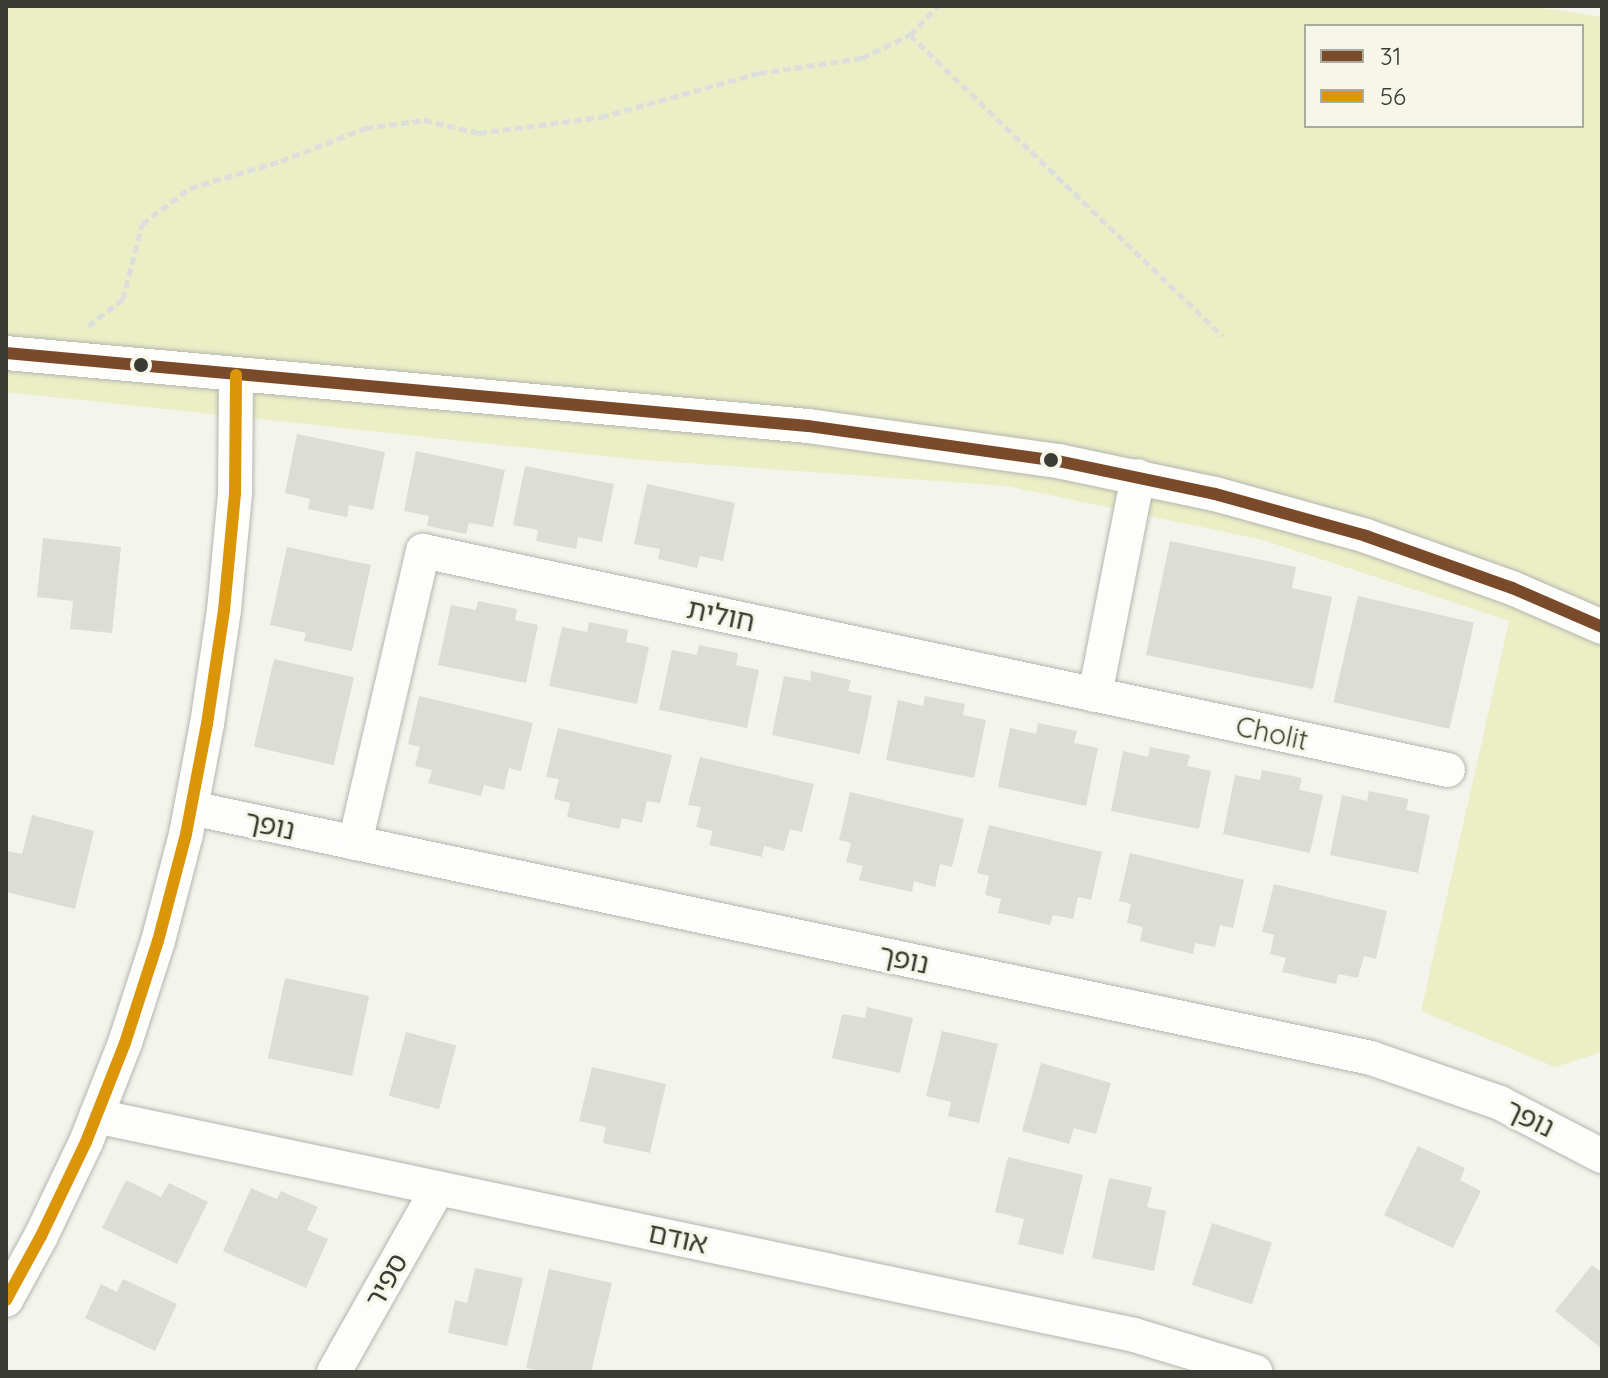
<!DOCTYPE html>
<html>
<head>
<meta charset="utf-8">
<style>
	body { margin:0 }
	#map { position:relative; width:1608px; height:1378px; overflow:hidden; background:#f3f4ec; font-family:Quicksand,"Noto Sans Hebrew",sans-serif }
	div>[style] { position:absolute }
	.green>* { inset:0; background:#eceec6 }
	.building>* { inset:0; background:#dcddd7; transform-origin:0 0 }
	.path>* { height:5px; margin-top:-2.5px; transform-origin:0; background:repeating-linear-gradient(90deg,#dededc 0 8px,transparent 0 12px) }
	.roads { filter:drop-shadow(0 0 2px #b4b5af) drop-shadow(0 0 2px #b4b5af) }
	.minor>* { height:34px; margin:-17px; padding:0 17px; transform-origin:17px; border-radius:17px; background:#fdfdfc }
	.bus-1>* { height:12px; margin:-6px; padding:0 6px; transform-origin:6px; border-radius:6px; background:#7a4b2a }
	.bus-2>* { height:12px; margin:-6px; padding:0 6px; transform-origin:6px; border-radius:6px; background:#db9608 }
	.dots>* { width:22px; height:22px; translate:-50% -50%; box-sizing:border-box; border:4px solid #f6f7e9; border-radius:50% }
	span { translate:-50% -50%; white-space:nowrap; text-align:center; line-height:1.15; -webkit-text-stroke:6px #f6f7e9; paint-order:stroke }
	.street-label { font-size:28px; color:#3b3b36 }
	.frame { position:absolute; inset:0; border:8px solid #3b3b36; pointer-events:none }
	.legend { position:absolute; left:1304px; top:24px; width:280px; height:104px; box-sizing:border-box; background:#f6f7e9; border:2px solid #abaca1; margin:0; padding:10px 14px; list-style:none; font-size:24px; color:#3b3b36 }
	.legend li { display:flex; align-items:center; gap:16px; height:40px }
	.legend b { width:40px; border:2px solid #abaca1 }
</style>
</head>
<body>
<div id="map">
	<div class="green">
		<i style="clip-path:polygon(evenodd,6px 6px,1531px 6px,1602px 17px,1602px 1052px,1555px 1067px,1421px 1011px,1509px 621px,1263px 540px,1007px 486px,631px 459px,6px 392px,6px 6px,1306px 26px,1582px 26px,1582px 126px,1306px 126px,1306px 26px)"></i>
	</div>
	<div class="building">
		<i style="clip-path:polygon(297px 434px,385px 452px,373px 510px,349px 505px,347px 517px,308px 509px,310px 499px,285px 493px)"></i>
		<i style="clip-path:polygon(416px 451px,505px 470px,493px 527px,469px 523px,466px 534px,427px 526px,429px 516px,404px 511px)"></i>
		<i style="clip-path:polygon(525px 466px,614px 484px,602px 542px,578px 537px,576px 549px,536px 541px,538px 530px,513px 525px)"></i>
		<i style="clip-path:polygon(647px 484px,735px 503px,723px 561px,700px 556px,697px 568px,658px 559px,660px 549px,634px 544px)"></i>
		<i style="clip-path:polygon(43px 538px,121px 547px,112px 633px,70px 629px,73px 601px,37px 597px)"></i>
		<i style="clip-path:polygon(1170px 541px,1296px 567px,1292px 588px,1332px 597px,1313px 689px,1146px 655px)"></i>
		<i style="clip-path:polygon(287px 547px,371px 565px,352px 651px,304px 641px,306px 633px,270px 625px)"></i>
		<i style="left:1358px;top:596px;width:119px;height:109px;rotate:13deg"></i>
		<i style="clip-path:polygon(478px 601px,517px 609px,515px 620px,538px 625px,526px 683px,438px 665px,451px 605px,476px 610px)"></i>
		<i style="clip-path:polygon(589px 622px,628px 630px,626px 642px,649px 647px,637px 704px,549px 686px,562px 627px,587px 632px)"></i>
		<i style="clip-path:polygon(699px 645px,738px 653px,736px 665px,759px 670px,747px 728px,659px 710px,672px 650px,697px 655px)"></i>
		<i style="left:274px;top:659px;width:82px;height:90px;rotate:13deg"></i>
		<i style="clip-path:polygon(811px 671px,851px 680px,848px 691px,872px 696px,860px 754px,772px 735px,784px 676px,810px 681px)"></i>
		<i style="clip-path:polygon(419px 696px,533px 723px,521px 771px,509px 768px,504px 790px,484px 785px,481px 796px,428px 783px,432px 770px,415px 766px,420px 747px,408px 744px)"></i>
		<i style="clip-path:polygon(925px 696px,965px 704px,963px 715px,986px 720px,974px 778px,886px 760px,898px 700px,923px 706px)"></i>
		<i style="clip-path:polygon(1038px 723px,1077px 731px,1074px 743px,1098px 748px,1086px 806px,998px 787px,1010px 728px,1036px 734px)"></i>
		<i style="clip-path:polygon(558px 728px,672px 755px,660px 803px,647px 801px,642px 823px,622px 818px,619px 829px,567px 817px,570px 803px,554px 799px,559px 779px,546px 777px)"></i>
		<i style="clip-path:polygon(1150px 747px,1190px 755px,1187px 766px,1211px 771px,1199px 829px,1111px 811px,1123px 751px,1148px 757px)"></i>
		<i style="clip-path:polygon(700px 757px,814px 784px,802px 832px,790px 829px,784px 851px,764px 846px,762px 857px,709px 845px,713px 831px,696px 827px,701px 807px,688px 805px)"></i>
		<i style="clip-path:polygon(1262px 770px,1302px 778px,1299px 790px,1323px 795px,1310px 853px,1223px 834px,1235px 775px,1260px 780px)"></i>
		<i style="clip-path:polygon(1369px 791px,1409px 799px,1406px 810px,1430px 815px,1418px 873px,1330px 855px,1342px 795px,1367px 801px)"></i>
		<i style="clip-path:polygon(850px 792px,964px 819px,952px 867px,940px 864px,935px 887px,914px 881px,912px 892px,859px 880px,863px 866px,846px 862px,851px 843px,839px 840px)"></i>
		<i style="clip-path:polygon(32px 815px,94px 831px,75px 909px,6px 892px,6px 851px,22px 854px)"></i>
		<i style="clip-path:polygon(989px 825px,1102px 852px,1091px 900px,1078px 897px,1073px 919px,1053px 915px,1050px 925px,998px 913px,1001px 899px,985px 895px,989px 876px,977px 873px)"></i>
		<i style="clip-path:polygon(1130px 853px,1244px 880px,1233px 928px,1220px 925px,1215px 947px,1195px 943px,1193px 954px,1140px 941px,1143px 927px,1127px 923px,1131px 904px,1119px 901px)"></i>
		<i style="clip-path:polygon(1274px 884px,1387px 911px,1376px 959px,1364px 956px,1358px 978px,1338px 974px,1336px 984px,1282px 972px,1286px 958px,1270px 954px,1274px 935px,1262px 932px)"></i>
		<i style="left:285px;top:978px;width:86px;height:82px;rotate:12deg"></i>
		<i style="clip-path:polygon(867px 1007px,913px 1018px,900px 1073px,832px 1058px,842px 1014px,865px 1018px)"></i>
		<i style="clip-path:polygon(942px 1031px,998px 1044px,979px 1123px,948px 1116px,951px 1102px,926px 1096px)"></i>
		<i style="left:406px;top:1032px;width:52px;height:66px;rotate:15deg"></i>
		<i style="clip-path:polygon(1041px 1063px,1111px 1083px,1096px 1134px,1074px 1128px,1069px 1144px,1022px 1131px)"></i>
		<i style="clip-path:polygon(592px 1067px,666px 1084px,650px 1153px,603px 1143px,606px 1127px,579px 1121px)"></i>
		<i style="clip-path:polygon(1418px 1146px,1465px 1168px,1460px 1180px,1481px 1191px,1453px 1248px,1384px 1215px)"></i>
		<i style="clip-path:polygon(1008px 1157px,1083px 1175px,1063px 1255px,1018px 1244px,1024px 1219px,995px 1212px)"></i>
		<i style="clip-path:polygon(1109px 1178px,1152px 1187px,1147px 1207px,1166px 1211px,1154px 1271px,1092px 1258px)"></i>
		<i style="clip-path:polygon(126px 1180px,161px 1197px,169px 1183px,208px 1202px,177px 1264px,102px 1228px)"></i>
		<i style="clip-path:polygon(251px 1188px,277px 1199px,281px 1191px,318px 1207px,307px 1230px,328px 1239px,306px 1288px,223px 1251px)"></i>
		<i style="left:1212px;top:1223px;width:63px;height:65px;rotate:18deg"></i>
		<i style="clip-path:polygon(1592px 1265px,1602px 1273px,1602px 1349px,1555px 1311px)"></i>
		<i style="clip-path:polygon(475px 1268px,523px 1278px,507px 1346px,448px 1333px,455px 1300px,467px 1303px)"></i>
		<i style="clip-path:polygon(549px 1269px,612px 1283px,591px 1372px,545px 1372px,526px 1368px)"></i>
		<i style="clip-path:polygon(123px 1279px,177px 1304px,155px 1351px,85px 1318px,101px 1284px,117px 1292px)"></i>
	</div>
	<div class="path">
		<i style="left:910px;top:35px;width:434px;rotate:43.9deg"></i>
		<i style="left:88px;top:326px;width:44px;rotate:-37.6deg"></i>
		<i style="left:123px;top:299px;width:77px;rotate:-75.8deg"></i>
		<i style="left:142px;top:224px;width:60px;rotate:-36.9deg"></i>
		<i style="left:190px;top:188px;width:95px;rotate:-16.5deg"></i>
		<i style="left:281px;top:161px;width:90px;rotate:-21.4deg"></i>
		<i style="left:365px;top:128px;width:60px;rotate:-7.7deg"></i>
		<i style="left:424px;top:120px;width:57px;rotate:13.3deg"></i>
		<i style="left:479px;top:133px;width:123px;rotate:-7.5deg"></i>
		<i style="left:601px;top:117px;width:164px;rotate:-15.6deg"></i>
		<i style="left:759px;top:73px;width:104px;rotate:-8.3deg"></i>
		<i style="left:862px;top:58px;width:53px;rotate:-25.6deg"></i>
		<i style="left:910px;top:35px;width:40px;rotate:-46deg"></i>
	</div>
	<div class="roads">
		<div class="minor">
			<i style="left:6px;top:353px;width:805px;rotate:5.2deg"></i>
			<i style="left:808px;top:426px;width:252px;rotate:8deg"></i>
			<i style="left:1058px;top:461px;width:160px;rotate:11.9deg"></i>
			<i style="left:1215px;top:494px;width:157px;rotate:15.5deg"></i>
			<i style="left:1366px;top:536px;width:155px;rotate:19.6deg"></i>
			<i style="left:1512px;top:588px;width:98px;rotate:23.4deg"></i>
			<i style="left:1095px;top:695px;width:223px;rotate:-78.9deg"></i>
			<i style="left:191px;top:808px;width:1206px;rotate:11.96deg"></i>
			<i style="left:1371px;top:1058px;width:137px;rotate:19.2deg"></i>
			<i style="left:1500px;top:1103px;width:115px;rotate:27.5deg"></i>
			<i style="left:355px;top:843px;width:300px;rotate:-76.9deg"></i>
			<i style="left:423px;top:551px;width:1048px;rotate:12.06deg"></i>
			<i style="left:96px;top:1116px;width:1061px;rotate:11.91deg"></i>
			<i style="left:1134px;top:1335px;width:127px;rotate:16.9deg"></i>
			<i style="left:6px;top:1300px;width:73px;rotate:-61.3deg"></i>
			<i style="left:41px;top:1236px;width:104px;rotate:-64.4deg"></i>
			<i style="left:86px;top:1142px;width:106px;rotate:-68.5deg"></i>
			<i style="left:125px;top:1043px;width:107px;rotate:-72.1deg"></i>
			<i style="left:158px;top:941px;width:111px;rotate:-75.3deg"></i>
			<i style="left:186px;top:834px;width:112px;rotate:-79.2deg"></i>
			<i style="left:207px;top:724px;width:115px;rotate:-81.5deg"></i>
			<i style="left:224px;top:610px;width:118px;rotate:-84.6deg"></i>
			<i style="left:235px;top:493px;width:118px;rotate:-89.5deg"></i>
			<i style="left:334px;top:1372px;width:211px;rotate:-60.5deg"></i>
		</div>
	</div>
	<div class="bus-1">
		<i style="left:6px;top:353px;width:805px;rotate:5.2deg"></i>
		<i style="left:808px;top:426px;width:252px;rotate:8deg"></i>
		<i style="left:1058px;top:461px;width:160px;rotate:11.9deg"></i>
		<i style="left:1215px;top:494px;width:157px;rotate:15.5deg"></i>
		<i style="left:1366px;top:536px;width:155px;rotate:19.6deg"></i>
		<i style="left:1512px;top:588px;width:98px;rotate:23.4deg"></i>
	</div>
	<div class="bus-2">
		<i style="left:6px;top:1300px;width:73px;rotate:-61.3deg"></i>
		<i style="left:41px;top:1236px;width:104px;rotate:-64.4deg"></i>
		<i style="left:86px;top:1142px;width:106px;rotate:-68.5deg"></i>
		<i style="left:125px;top:1043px;width:107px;rotate:-72.1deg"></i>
		<i style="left:158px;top:941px;width:111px;rotate:-75.3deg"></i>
		<i style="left:186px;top:834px;width:112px;rotate:-79.2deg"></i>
		<i style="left:207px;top:724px;width:115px;rotate:-81.5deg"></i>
		<i style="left:224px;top:610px;width:118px;rotate:-84.6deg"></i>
		<i style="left:235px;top:493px;width:118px;rotate:-89.5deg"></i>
	</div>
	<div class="dots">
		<i style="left:141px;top:365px;background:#3b3b36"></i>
		<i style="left:1051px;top:460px;background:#3b3b36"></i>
	</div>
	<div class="street-label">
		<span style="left:721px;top:615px;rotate:12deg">חולית</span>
		<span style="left:1272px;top:733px;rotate:12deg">Cholit</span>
		<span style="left:270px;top:825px;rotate:12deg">נופך</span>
		<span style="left:904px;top:959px;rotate:12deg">נופך</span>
		<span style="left:1530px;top:1118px;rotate:26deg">נופך</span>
		<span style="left:678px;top:1238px;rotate:12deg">אודם</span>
		<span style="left:386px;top:1280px;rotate:-61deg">ספיר</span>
	</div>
	<div class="frame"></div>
	<ul class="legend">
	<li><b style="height:10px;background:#7a4b2a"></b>31</li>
	<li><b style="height:10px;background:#db9608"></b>56</li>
	</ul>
</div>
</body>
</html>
